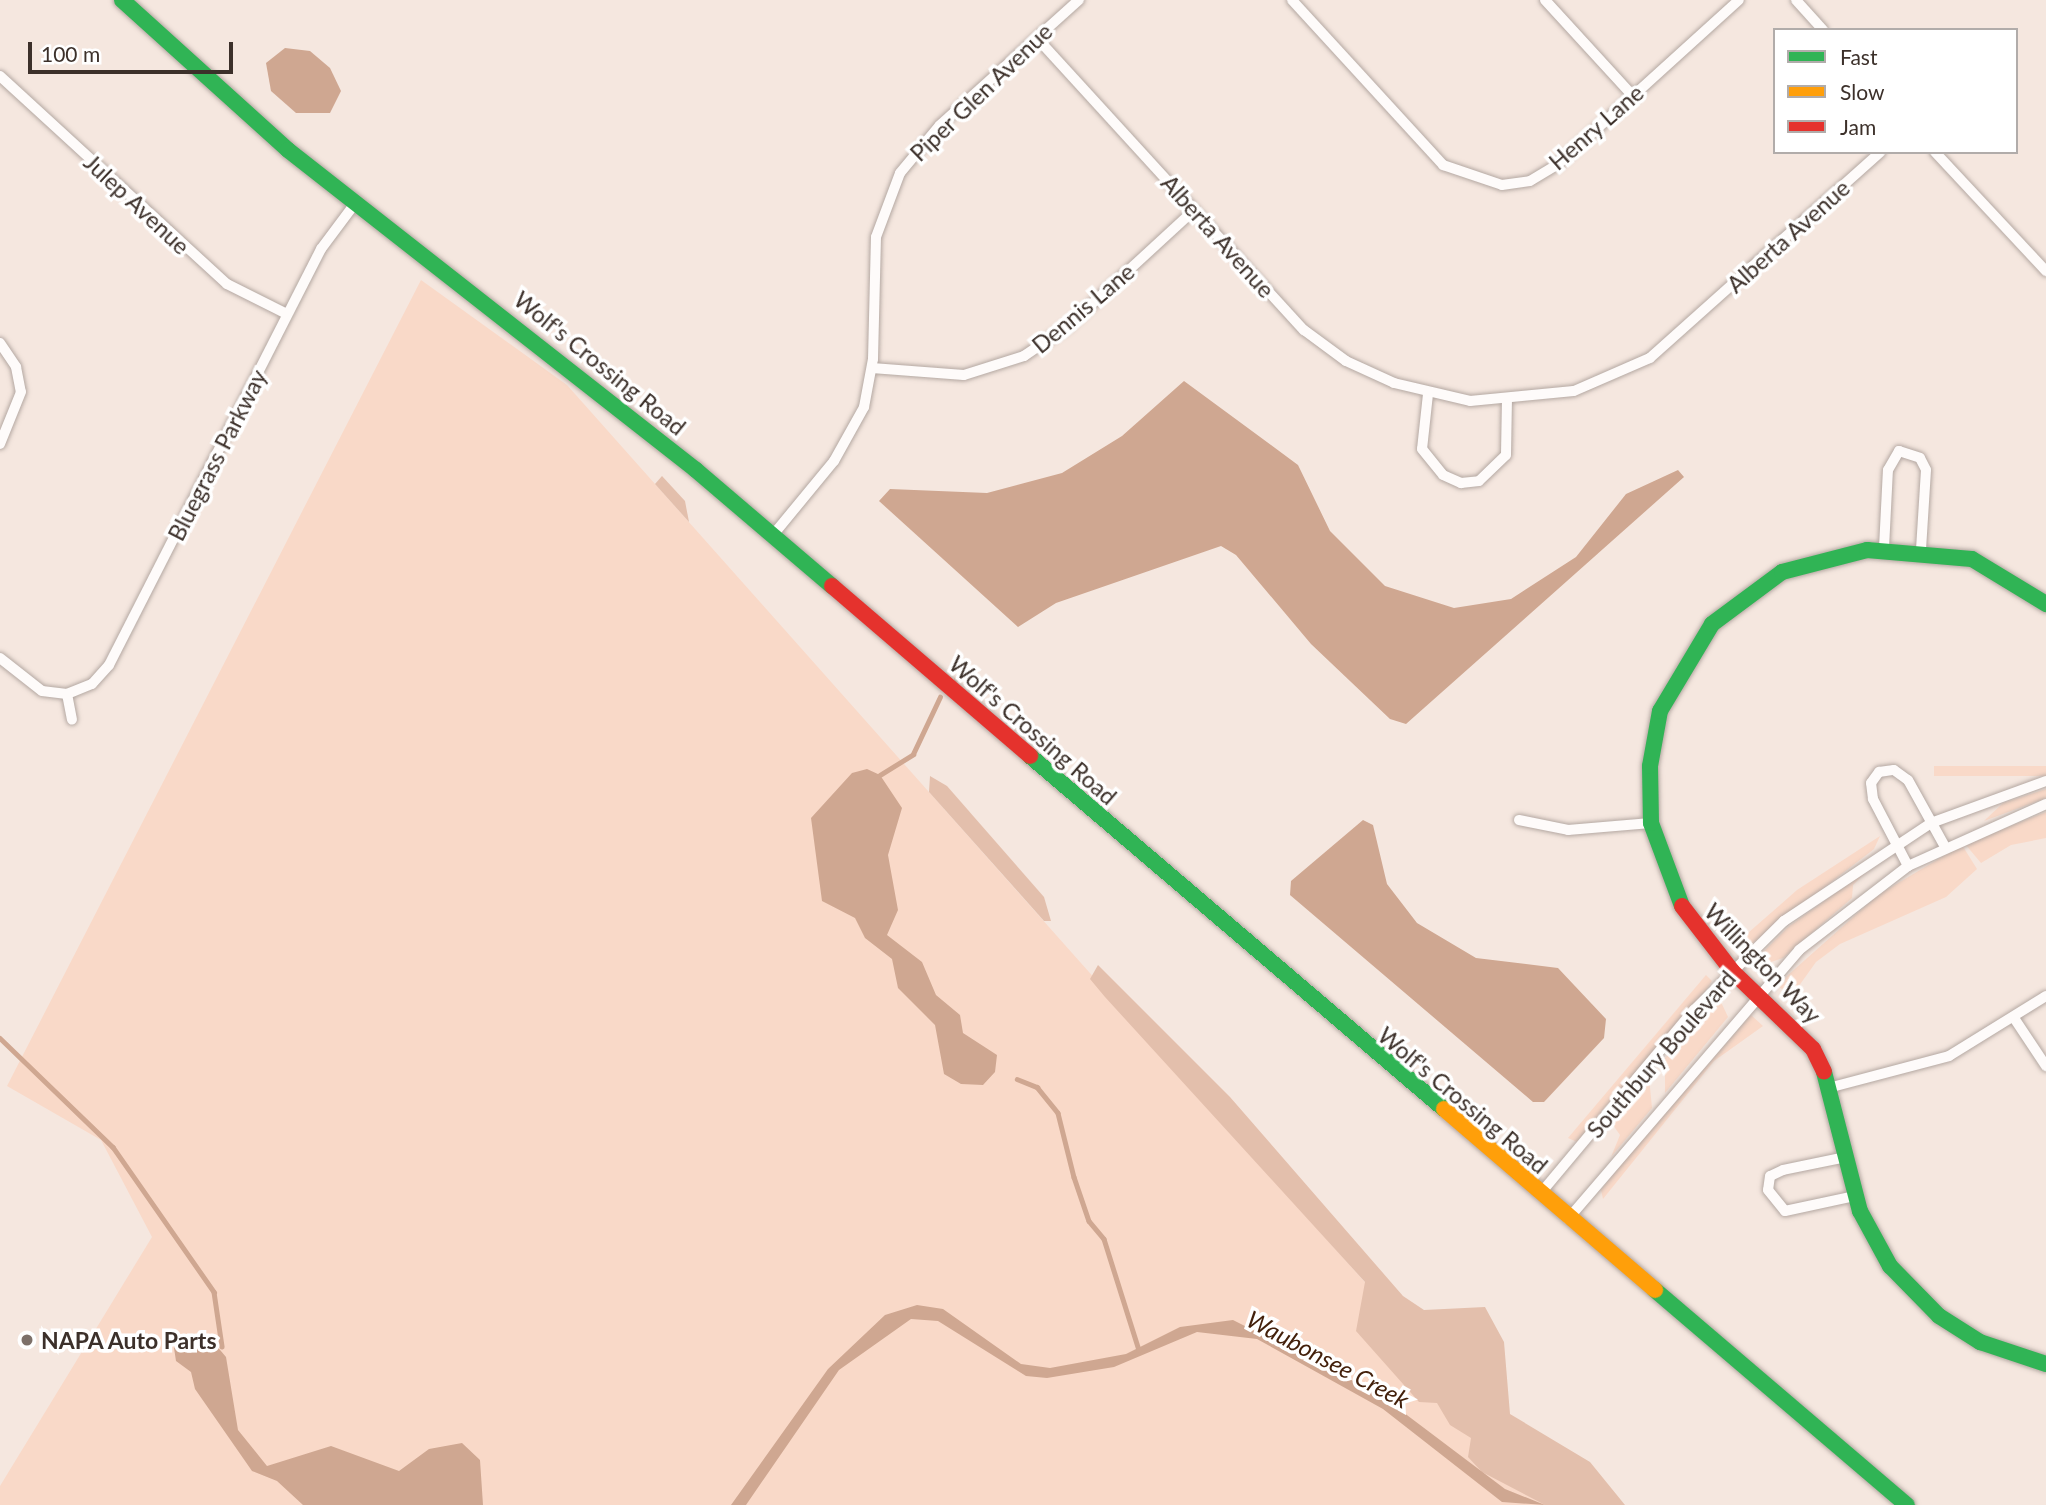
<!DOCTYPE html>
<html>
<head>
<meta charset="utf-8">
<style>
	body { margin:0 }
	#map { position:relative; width:2046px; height:1505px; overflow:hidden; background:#f5e7df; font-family:Lato,sans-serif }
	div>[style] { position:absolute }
	.green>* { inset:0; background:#f9d9c8; transform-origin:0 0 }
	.forest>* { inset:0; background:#e3bfac }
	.water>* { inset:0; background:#cfa791 }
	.stream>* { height:4.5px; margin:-2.25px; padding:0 2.25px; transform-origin:2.25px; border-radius:2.25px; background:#cfa791 }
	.roads { filter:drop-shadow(0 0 2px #b4a8a2) drop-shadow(0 0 2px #b4a8a2) }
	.street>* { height:10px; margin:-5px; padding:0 5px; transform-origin:5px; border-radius:5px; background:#fefbfa }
	.fast>* { height:16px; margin:-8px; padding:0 8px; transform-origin:8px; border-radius:8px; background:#30b455 }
	.slow>* { height:16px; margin:-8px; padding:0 8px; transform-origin:8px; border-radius:8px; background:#ff9f0a }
	.jam>* { height:16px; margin:-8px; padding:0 8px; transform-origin:8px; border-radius:8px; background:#e5322d }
	.dots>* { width:19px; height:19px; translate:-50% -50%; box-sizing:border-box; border:4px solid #fff; border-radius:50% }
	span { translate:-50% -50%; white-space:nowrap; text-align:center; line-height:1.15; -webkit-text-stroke:7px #fff; paint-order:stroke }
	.street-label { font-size:23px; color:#3c302a }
	.poi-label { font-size:23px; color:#3c302a; font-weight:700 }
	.left { translate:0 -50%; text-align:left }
	.water-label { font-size:24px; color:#43200b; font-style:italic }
	.legend { position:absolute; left:1773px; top:28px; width:245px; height:126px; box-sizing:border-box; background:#fff; border:2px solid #b1acaa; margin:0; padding:9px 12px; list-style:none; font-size:21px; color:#3c302a }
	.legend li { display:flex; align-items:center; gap:14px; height:35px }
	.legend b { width:35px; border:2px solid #b1acaa }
	.scale { position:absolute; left:28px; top:42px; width:205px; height:32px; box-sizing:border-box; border:4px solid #3c302a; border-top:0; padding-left:9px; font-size:21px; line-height:24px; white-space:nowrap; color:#3c302a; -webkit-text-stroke:5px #fff; paint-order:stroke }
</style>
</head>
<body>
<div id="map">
	<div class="green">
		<i style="clip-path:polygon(421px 280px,567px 385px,1563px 1505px,0 1505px,0 1486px,152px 1237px,101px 1140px,7px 1086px)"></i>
		<i style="left:2046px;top:766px;width:10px;height:112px;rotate:90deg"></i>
		<i style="clip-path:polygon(2046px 789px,2046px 798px,1984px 821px,2003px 803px)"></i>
		<i style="clip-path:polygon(2046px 812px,2046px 838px,2011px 845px,1981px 863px,1965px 844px)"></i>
		<i style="clip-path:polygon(1880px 836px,1874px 849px,1745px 949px,1733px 946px,1797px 890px)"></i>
		<i style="clip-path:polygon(1962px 845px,1977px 869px,1946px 897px,1840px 944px,1816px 962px,1791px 997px,1777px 985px,1878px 895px)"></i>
		<i style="clip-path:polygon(1868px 870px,1853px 885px,1852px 898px,1783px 958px,1765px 964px,1762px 953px,1788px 927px)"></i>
		<i style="clip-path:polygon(1706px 975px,1712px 981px,1706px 990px,1577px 1142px,1568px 1138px)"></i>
		<i style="clip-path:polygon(1721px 1002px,1728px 1017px,1665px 1093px,1665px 1058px,1712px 1003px)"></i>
		<i style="clip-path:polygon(1751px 1015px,1763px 1026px,1714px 1061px,1603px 1199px,1601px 1190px,1615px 1171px)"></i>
		<i style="clip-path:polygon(1649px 1077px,1652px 1108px,1611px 1157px,1620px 1135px,1613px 1125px)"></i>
	</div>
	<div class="forest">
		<i style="clip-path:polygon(662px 476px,685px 501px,689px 522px,655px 484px)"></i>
		<i style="clip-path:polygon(930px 776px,947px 786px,1044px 897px,1051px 921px,1044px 921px,929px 792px)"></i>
		<i style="clip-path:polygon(1098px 965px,1230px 1097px,1403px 1296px,1424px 1310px,1485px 1307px,1504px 1342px,1510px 1414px,1590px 1462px,1625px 1505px,1545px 1505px,1482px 1472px,1468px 1457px,1471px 1438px,1450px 1425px,1437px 1403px,1419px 1402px,1356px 1331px,1365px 1282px,1105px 997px,1090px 979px)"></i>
	</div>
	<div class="water">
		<i style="clip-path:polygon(285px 48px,310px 51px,330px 68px,341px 91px,330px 113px,296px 113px,271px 91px,266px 63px)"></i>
		<i style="clip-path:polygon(1184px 381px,1298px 465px,1330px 531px,1385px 586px,1454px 608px,1511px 599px,1576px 557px,1626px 494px,1678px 470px,1684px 477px,1406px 724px,1390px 719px,1311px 644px,1236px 555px,1221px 546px,1056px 603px,1018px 627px,879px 501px,890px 489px,987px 493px,1062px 473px,1122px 436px)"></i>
		<i style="clip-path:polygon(867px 769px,880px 775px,902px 808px,888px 855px,898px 910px,887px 935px,922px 962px,936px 995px,960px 1015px,963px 1033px,997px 1055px,995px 1072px,983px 1085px,961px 1084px,944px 1074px,935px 1025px,898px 988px,892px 959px,865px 938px,855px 918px,822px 901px,811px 818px,852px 773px)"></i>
		<i style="clip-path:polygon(1363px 820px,1373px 825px,1387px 884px,1417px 923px,1476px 958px,1558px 968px,1606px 1019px,1604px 1038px,1544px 1102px,1533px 1102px,1290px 895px,1291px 881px)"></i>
		<i style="clip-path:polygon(917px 1305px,943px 1309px,1021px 1364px,1050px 1368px,1126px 1354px,1180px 1327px,1233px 1320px,1379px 1394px,1505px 1489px,1545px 1505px,1502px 1502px,1383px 1409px,1257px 1339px,1197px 1332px,1114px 1367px,1047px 1378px,1026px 1376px,938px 1321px,911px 1319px,839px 1370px,746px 1505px,731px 1505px,828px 1369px,885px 1315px)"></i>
		<i style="clip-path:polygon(210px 1338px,226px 1357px,238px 1430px,267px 1466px,331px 1446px,399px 1471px,429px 1449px,462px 1443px,480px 1460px,483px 1505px,303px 1505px,277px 1481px,252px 1471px,195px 1389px,191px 1372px,176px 1361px,174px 1348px,182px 1340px)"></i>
	</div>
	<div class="stream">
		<i style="left:956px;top:679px;width:12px;rotate:-42deg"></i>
		<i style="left:880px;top:775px;width:39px;rotate:-32deg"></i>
		<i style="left:913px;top:754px;width:63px;rotate:-64.7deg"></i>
		<i style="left:0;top:1038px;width:157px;rotate:44deg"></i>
		<i style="left:113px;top:1147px;width:177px;rotate:55.1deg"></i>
		<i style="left:214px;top:1292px;width:55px;rotate:81.6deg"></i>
		<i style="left:1017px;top:1079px;width:22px;rotate:22deg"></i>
		<i style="left:1037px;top:1087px;width:33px;rotate:51deg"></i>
		<i style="left:1058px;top:1113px;width:66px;rotate:76deg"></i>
		<i style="left:1074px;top:1177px;width:46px;rotate:71.2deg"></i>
		<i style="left:1089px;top:1221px;width:23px;rotate:50deg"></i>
		<i style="left:1104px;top:1239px;width:116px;rotate:72.5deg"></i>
	</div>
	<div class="roads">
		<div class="street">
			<i style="left:1292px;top:0;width:224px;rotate:47.5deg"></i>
			<i style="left:1443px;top:165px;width:62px;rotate:18.7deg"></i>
			<i style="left:1502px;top:185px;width:28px;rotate:-8deg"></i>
			<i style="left:1530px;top:181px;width:33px;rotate:-31deg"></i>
			<i style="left:1558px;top:164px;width:244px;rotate:-42.2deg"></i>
			<i style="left:1545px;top:0;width:130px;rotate:47.5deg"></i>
			<i style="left:1796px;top:0;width:40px;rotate:48deg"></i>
			<i style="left:1037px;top:38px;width:396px;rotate:47.6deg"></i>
			<i style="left:1304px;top:330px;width:52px;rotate:36.4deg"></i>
			<i style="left:1346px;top:361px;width:53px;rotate:24.6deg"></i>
			<i style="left:1394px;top:383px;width:78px;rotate:13.3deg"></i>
			<i style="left:1470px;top:401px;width:104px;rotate:-5.5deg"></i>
			<i style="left:1574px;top:391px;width:83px;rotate:-23.5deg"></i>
			<i style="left:1650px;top:358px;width:309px;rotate:-41.8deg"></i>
			<i style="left:0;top:76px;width:308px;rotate:42.5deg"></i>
			<i style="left:227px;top:284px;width:67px;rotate:26.6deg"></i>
			<i style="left:1935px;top:152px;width:163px;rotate:47deg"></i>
			<i style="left:0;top:343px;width:29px;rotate:56deg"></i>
			<i style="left:16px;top:367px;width:25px;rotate:79deg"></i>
			<i style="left:21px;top:392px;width:56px;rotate:112deg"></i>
			<i style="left:872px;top:368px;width:92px;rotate:4.4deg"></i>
			<i style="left:964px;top:375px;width:63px;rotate:-17.6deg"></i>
			<i style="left:1024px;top:356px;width:53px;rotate:-34.3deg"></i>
			<i style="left:1068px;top:326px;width:171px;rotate:-42.6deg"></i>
			<i style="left:1428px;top:394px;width:55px;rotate:96.2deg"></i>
			<i style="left:1422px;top:449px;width:33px;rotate:51deg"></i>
			<i style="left:1443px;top:475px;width:20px;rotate:24deg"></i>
			<i style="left:1461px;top:483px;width:18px;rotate:-6deg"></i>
			<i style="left:1479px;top:481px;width:37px;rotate:-44deg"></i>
			<i style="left:1506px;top:455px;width:55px;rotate:-89deg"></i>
			<i style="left:773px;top:535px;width:96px;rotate:-50.5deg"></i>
			<i style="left:834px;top:461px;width:62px;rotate:-60.9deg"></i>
			<i style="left:864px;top:407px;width:49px;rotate:-79.4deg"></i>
			<i style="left:873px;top:359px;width:122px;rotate:-88.6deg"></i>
			<i style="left:876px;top:237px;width:68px;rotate:-69.4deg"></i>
			<i style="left:900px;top:173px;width:62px;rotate:-50.2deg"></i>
			<i style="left:940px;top:125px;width:187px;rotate:-42deg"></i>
			<i style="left:1884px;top:548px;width:78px;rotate:-87.1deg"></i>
			<i style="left:1888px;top:470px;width:22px;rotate:-60deg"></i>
			<i style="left:1899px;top:451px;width:22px;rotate:18deg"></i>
			<i style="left:1920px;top:458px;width:13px;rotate:63deg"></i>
			<i style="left:1926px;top:470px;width:80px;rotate:93.6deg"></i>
			<i style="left:0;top:658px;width:53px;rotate:38.2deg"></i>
			<i style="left:42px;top:691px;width:25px;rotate:7deg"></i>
			<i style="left:67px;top:694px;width:27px;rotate:-22deg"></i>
			<i style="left:92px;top:684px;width:25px;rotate:-48deg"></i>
			<i style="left:109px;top:665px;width:467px;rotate:-63deg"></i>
			<i style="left:321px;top:249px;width:59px;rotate:-53.3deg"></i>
			<i style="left:67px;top:694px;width:26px;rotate:79deg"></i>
			<i style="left:1519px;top:820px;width:50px;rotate:11.5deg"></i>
			<i style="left:1568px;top:830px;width:83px;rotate:-4.8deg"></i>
			<i style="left:1908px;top:866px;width:76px;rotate:-117.6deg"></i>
			<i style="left:1873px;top:799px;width:16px;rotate:-97deg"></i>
			<i style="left:1871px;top:783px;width:14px;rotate:-54deg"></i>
			<i style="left:1879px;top:772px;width:15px;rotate:-8deg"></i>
			<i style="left:1894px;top:770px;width:17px;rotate:36deg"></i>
			<i style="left:1908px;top:780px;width:74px;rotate:61deg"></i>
			<i style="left:2014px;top:1018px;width:58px;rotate:56.3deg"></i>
			<i style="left:1832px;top:1087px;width:121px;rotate:-14.8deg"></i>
			<i style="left:1949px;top:1056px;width:114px;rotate:-31.7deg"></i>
			<i style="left:1846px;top:1157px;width:64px;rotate:168.3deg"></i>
			<i style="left:1783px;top:1170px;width:14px;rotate:155deg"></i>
			<i style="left:1770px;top:1176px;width:14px;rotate:98deg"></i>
			<i style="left:1768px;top:1190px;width:27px;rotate:51deg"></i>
			<i style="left:1785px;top:1211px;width:72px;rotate:-12.1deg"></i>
			<i style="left:1540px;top:1194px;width:240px;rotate:-50.1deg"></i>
			<i style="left:1694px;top:1010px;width:127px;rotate:-44.7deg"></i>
			<i style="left:1784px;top:921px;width:177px;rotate:-33.7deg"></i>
			<i style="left:1931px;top:823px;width:122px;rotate:-20.1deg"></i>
			<i style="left:1568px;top:1219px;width:355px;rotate:-49.3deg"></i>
			<i style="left:1799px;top:950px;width:138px;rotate:-37.6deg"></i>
			<i style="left:1908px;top:866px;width:151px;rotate:-24.2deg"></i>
		</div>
		<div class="fast">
			<i style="left:122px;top:0;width:224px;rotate:42.1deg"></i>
			<i style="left:288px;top:150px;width:519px;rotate:38.11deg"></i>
			<i style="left:696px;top:470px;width:179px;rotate:40.5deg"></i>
			<i style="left:1030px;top:756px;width:544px;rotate:40.45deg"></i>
			<i style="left:1682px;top:906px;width:89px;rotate:-110.5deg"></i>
			<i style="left:1651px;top:823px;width:57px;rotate:-91deg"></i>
			<i style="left:1650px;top:766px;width:56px;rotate:-79.7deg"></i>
			<i style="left:1660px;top:711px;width:101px;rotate:-59.1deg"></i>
			<i style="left:1712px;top:624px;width:87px;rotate:-36.6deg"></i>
			<i style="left:1782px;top:572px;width:88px;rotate:-14.5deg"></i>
			<i style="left:1867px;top:550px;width:105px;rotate:4.9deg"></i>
			<i style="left:1972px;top:559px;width:87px;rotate:31.3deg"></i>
			<i style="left:1824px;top:1072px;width:144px;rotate:75.5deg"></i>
			<i style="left:1860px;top:1211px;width:63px;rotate:61.4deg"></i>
			<i style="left:1890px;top:1266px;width:70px;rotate:45.6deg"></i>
			<i style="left:1939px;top:1316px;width:49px;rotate:32.4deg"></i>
			<i style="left:1980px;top:1342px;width:70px;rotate:18.4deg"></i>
			<i style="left:1655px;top:1290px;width:331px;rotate:40.5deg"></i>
		</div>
		<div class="slow">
			<i style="left:1444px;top:1109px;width:278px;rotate:40.6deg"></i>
		</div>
		<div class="jam">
			<i style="left:832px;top:586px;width:261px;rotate:40.6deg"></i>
			<i style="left:1682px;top:906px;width:82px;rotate:52.4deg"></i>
			<i style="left:1732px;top:971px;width:112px;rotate:43.9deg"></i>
			<i style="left:1813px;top:1049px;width:25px;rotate:64deg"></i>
		</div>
	</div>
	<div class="dots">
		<i style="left:27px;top:1340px;background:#7d7069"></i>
	</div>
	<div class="street-label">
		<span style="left:981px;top:92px;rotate:-44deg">Piper Glen Avenue</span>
		<span style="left:1596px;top:127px;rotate:-41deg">Henry Lane</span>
		<span style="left:137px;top:204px;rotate:43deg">Julep Avenue</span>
		<span style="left:1218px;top:236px;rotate:48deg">Alberta Avenue</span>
		<span style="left:1788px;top:236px;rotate:-42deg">Alberta Avenue</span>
		<span style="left:1083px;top:308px;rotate:-40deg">Dennis Lane</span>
		<span style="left:600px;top:363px;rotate:39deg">Wolf's Crossing Road</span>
		<span style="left:217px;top:455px;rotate:-63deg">Bluegrass Parkway</span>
		<span style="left:1033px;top:730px;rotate:41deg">Wolf's Crossing Road</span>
		<span style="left:1763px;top:963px;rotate:46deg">Willington Way</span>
		<span style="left:1661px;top:1054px;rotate:-49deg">Southbury Boulevard</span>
		<span style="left:1463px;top:1100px;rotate:40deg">Wolf's Crossing Road</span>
	</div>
	<div class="poi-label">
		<span class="left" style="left:41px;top:1340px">NAPA Auto Parts</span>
	</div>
	<div class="water-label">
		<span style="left:1328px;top:1359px;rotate:28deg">Waubonsee Creek</span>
	</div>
	<ul class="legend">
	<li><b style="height:9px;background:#30b455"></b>Fast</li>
	<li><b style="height:9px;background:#ff9f0a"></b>Slow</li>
	<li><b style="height:9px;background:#e5322d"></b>Jam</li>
	</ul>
	<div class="scale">100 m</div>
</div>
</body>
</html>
